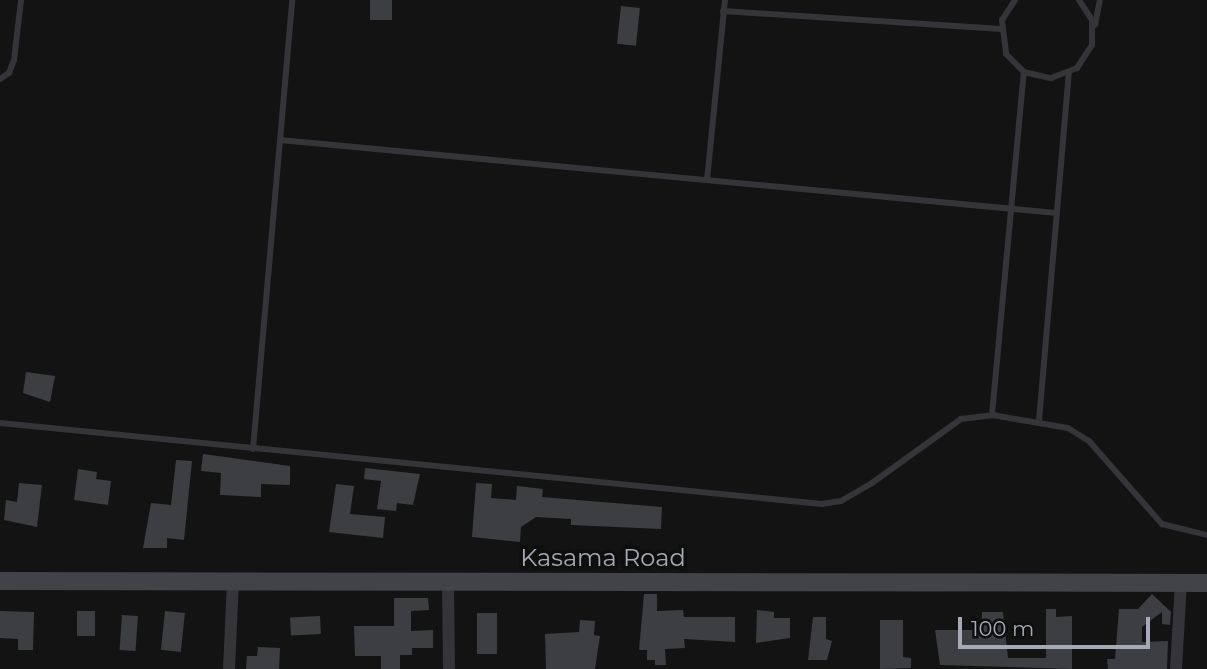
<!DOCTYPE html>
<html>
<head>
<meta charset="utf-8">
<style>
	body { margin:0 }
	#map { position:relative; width:1207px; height:669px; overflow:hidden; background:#131314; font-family:Montserrat,sans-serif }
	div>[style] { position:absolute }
	.building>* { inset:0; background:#3d3e41; transform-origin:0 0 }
	.lane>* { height:6px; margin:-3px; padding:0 3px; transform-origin:3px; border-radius:3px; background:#343439 }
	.street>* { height:12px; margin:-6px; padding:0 6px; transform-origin:6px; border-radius:6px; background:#343439 }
	.secondary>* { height:18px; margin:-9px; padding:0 9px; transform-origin:9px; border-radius:9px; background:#424349 }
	span { translate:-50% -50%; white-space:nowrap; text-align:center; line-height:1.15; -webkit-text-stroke:7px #0e0e0f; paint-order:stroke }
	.street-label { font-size:24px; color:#a4a9b5 }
	.scale { position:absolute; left:958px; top:617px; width:192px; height:32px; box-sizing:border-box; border:4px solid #a4a9b5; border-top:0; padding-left:9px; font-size:21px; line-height:24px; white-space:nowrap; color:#a4a9b5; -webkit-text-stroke:5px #0e0e0f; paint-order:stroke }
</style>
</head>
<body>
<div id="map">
	<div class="building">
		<i style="left:370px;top:0;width:22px;height:20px"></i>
		<i style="left:621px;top:6px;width:19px;height:38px;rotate:6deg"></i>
		<i style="clip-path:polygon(26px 372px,55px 376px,50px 402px,23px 393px)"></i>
		<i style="clip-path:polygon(203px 454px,290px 466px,290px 485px,261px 484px,261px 497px,220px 495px,221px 473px,201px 471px)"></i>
		<i style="clip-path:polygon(176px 460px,192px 461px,184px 540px,167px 538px,167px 548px,143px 548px,151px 503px,171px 505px)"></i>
		<i style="clip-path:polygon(365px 468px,420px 474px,413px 505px,397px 503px,396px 511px,377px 509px,381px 481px,364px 479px)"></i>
		<i style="clip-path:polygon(78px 469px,97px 472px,96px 479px,111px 481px,108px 505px,74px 500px)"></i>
		<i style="clip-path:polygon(19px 483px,42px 485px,37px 527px,4px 520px,6px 500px,17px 502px)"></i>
		<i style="clip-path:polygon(476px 483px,492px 484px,491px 498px,516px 500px,517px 486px,543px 489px,542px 497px,662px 507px,661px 529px,571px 525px,571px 519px,536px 517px,521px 527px,520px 542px,472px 537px)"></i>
		<i style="clip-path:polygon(336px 484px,354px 486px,350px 514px,385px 517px,383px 538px,329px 532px)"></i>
		<i style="clip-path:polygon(644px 594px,657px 594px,657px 611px,683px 610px,684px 617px,735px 617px,735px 642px,684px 639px,685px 648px,665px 649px,666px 665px,655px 665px,655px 660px,647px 660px,647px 650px,639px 650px)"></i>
		<i style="clip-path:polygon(1152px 594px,1171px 612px,1170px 625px,1162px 624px,1162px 612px,1142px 627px,1142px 642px,1168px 641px,1167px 669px,1108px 669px,1107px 659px,1115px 659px,1119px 609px,1138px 609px)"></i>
		<i style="clip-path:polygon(394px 598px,428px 598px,429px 610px,411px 611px,411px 631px,433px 630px,433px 648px,412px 648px,412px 655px,400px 655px,400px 669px,381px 669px,381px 656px,355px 656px,354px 626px,394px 626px)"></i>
		<i style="clip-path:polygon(1046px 609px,1056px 609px,1056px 617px,1072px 616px,1072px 669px,940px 665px,935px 630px,982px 630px,982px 612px,1003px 612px,1008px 658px,1046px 658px)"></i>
		<i style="clip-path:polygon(757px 610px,774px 612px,774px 618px,790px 618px,790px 638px,756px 643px)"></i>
		<i style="clip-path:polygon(0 611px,34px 612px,33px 650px,18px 650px,18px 639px,0 638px)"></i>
		<i style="left:77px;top:611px;width:18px;height:25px"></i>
		<i style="left:165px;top:611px;width:20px;height:39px;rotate:6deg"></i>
		<i style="left:477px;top:613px;width:20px;height:41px"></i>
		<i style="left:122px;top:615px;width:16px;height:35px;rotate:4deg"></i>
		<i style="left:320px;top:616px;width:18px;height:30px;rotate:87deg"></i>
		<i style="clip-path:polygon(813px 617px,826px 617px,826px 639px,832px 641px,827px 660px,808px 660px)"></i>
		<i style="clip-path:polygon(580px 620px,595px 621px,594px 635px,600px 636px,595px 669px,546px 669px,545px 634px,579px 632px)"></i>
		<i style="clip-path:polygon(880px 620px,903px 620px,903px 657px,911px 658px,911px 668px,880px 669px)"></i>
		<i style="clip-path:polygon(258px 647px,280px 648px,279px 669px,246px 669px,247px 656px,257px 656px)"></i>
	</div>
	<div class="lane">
		<i style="left:1015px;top:0;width:24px;rotate:123deg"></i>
		<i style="left:1002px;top:20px;width:34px;rotate:83deg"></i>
		<i style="left:1006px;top:54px;width:25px;rotate:45deg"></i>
		<i style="left:1024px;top:72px;width:28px;rotate:13deg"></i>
		<i style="left:1051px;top:78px;width:28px;rotate:-21deg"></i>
		<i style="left:1077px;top:68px;width:27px;rotate:-57deg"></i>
		<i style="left:1092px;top:45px;width:25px;rotate:-90deg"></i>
		<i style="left:1092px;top:20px;width:24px;rotate:-123deg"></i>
		<i style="left:723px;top:11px;width:279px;rotate:3.7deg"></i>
		<i style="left:1095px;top:25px;width:25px;rotate:-79deg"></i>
		<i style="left:0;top:79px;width:11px;rotate:-34deg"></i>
		<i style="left:9px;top:73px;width:14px;rotate:-69deg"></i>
		<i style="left:14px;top:60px;width:60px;rotate:-83.3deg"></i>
		<i style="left:280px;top:140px;width:780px;rotate:5.37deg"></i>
		<i style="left:707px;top:180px;width:181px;rotate:-84.3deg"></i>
		<i style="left:992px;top:415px;width:344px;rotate:-84.7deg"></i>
		<i style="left:1039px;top:421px;width:349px;rotate:-85.1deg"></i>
		<i style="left:0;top:423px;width:826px;rotate:5.63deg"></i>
		<i style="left:822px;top:504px;width:19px;rotate:-9deg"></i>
		<i style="left:841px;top:501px;width:36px;rotate:-30deg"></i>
		<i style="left:872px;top:483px;width:110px;rotate:-35.7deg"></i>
		<i style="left:961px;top:419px;width:31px;rotate:-7deg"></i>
		<i style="left:992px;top:415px;width:77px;rotate:9.7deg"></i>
		<i style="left:1068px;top:428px;width:25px;rotate:32deg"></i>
		<i style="left:1089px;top:441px;width:111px;rotate:48.7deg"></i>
		<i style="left:1162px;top:524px;width:46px;rotate:13.7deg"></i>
		<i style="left:253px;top:449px;width:451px;rotate:-85deg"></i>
	</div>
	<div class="street">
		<i style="left:448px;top:584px;width:85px;rotate:89.3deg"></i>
		<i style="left:229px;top:669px;width:87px;rotate:-87.4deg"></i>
		<i style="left:1176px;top:669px;width:86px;rotate:-86.7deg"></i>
	</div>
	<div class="secondary">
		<i style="left:0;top:581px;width:1207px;rotate:0.09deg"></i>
	</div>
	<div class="street-label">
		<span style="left:603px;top:558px">Kasama Road</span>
	</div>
	<div class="scale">100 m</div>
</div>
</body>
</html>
